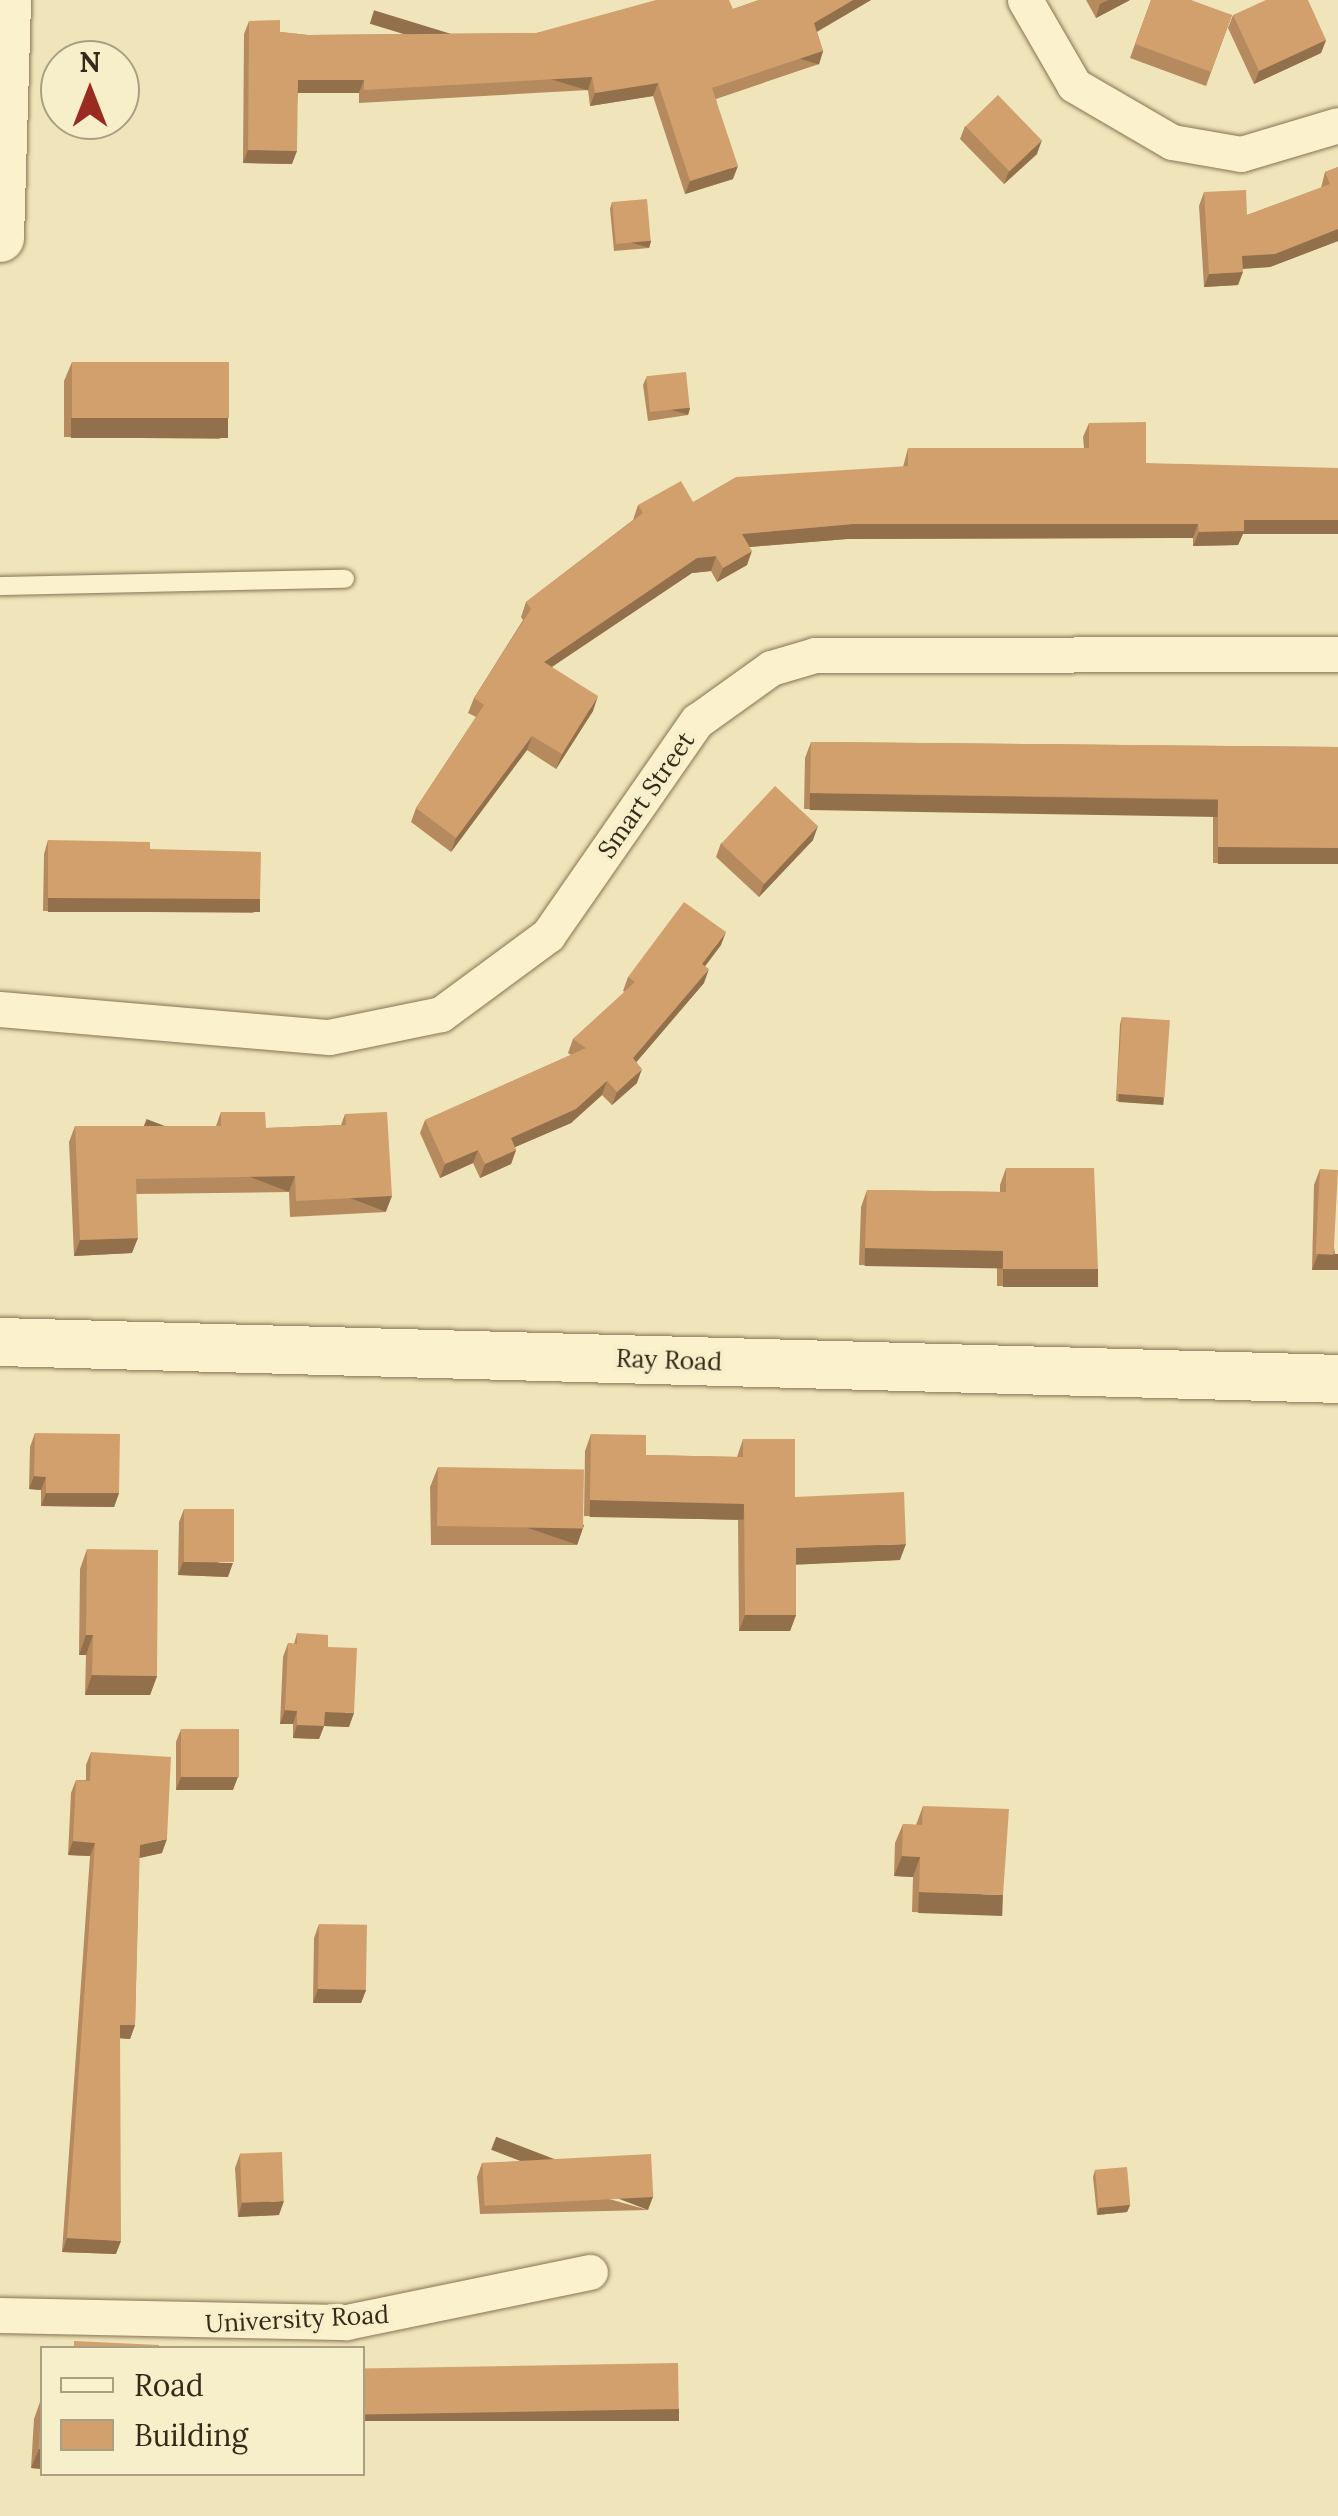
<!DOCTYPE html>
<html>
<head>
<meta charset="utf-8">
<style>
	body { margin:0 }
	#map { position:relative; width:1338px; height:2516px; overflow:hidden; background:#f0e5ba; font-family:Lora,serif }
	div>[style] { position:absolute }
	.roads { filter:drop-shadow(0 0 2px #877454) drop-shadow(0 0 2px #877454) }
	.lane>* { height:18px; margin:-9px; padding:0 9px; transform-origin:9px; border-radius:9px; background:#fbf1cd }
	.street>* { height:35px; margin:-17.5px; padding:0 17.5px; transform-origin:17.5px; border-radius:17.5px; background:#fbf1cd }
	.secondary>* { height:48px; margin:-24px; padding:0 24px; transform-origin:24px; border-radius:24px; background:#fbf1cd }
	.wall>* { inset:0; background:#b48a5e }
	.shaded-wall>* { inset:0; background:#92704c; transform-origin:0 0 }
	.building>* { inset:0; background:#d1a06d; transform-origin:0 0 }
	span { translate:-50% -50%; white-space:nowrap; text-align:center; line-height:1.15; -webkit-text-stroke:8px #f7eeca; paint-order:stroke }
	.street-label { font-size:25px; color:#352a1a }
	.legend { position:absolute; left:40px; top:2346px; width:325px; height:130px; box-sizing:border-box; background:#f7eeca; border:2px solid #a9a084; margin:0; padding:12px 18px; list-style:none; font-size:30px; color:#352a1a }
	.legend li { display:flex; align-items:center; gap:20px; height:50px }
	.legend b { width:50px; border:2px solid #a9a084 }
	.north { position:absolute; left:40px; top:40px; width:100px; height:100px; box-sizing:border-box; background:#f7eeca; border:2px solid #a9a084; border-radius:50%; rotate:0deg; font-size:28px; font-weight:700; line-height:40px; text-align:center; color:#352a1a }
	.north::after { content:''; display:block; margin:auto; width:35px; height:45px; background:#9a2b20; clip-path:polygon(50% 0,100% 100%,50% 72%,0 100%) }
</style>
</head>
<body>
<div id="map">
	<div class="roads">
		<div class="lane">
			<i style="left:0;top:586px;width:345px;rotate:-1.2deg"></i>
		</div>
		<div class="street">
			<i style="left:1025px;top:0;width:98px;rotate:60deg"></i>
			<i style="left:1074px;top:85px;width:113px;rotate:30.2deg"></i>
			<i style="left:1172px;top:142px;width:70px;rotate:9.9deg"></i>
			<i style="left:1241px;top:154px;width:101px;rotate:-16.6deg"></i>
			<i style="left:0;top:1009px;width:330px;rotate:4.9deg"></i>
			<i style="left:329px;top:1037px;width:114px;rotate:-11.6deg"></i>
			<i style="left:441px;top:1014px;width:133px;rotate:-36.4deg"></i>
			<i style="left:548px;top:935px;width:261px;rotate:-55.2deg"></i>
			<i style="left:697px;top:721px;width:91px;rotate:-35.6deg"></i>
			<i style="left:771px;top:668px;width:46px;rotate:-16.5deg"></i>
			<i style="left:815px;top:655px;width:523px;rotate:-0.11deg"></i>
			<i style="left:0;top:2315px;width:346px;rotate:1.2deg"></i>
			<i style="left:346px;top:2322px;width:249px;rotate:-11.6deg"></i>
		</div>
		<div class="secondary">
			<i style="left:0;top:238px;width:238px;rotate:-88.3deg"></i>
			<i style="left:0;top:1342px;width:1339px;rotate:1.58deg"></i>
		</div>
	</div>
	<div class="wall">
		<i style="clip-path:polygon(759px 0,871px 0,817px 32px,823px 51px,819px 64px,716px 99px,733px 179px,685px 194px,653px 96px,590px 106px,588px 90px,359px 103px,359px 93px,298px 93px,292px 164px,243px 163px,244px 34px,249px 21px,280px 32px,308px 35px,536px 33px,733px 9px)"></i>
		<i style="clip-path:polygon(1086px 0,1130px 0,1096px 18px)"></i>
		<i style="clip-path:polygon(1151px 0,1232px 15px,1206px 86px,1130px 58px)"></i>
		<i style="clip-path:polygon(1233px 15px,1326px 40px,1321px 53px,1254px 84px,1228px 28px)"></i>
		<i style="clip-path:polygon(965px 126px,1037px 154px,1004px 184px,960px 139px)"></i>
		<i style="clip-path:polygon(1338px 167px,1338px 241px,1270px 267px,1243px 269px,1238px 285px,1204px 287px,1199px 206px,1204px 192px,1247px 215px,1321px 188px,1325px 172px)"></i>
		<i style="clip-path:polygon(612px 202px,651px 241px,649px 248px,614px 251px,610px 209px)"></i>
		<i style="clip-path:polygon(72px 362px,221px 439px,64px 437px,64px 381px)"></i>
		<i style="clip-path:polygon(646px 378px,690px 408px,688px 415px,648px 421px,643px 385px)"></i>
		<i style="clip-path:polygon(1089px 423px,1243px 534px,1238px 545px,1193px 546px,1193px 538px,847px 539px,749px 547px,747px 565px,717px 582px,711px 571px,692px 573px,552px 667px,593px 711px,556px 769px,527px 750px,451px 852px,411px 822px,416px 808px,476px 717px,468px 713px,474px 698px,523px 620px,521px 617px,526px 602px,633px 520px,638px 505px,693px 502px,903px 467px,908px 448px,1084px 448px,1083px 437px)"></i>
		<i style="clip-path:polygon(811px 742px,1338px 747px,1338px 864px,1213px 863px,1213px 814px,804px 809px,805px 758px)"></i>
		<i style="clip-path:polygon(48px 840px,255px 913px,43px 911px,44px 854px)"></i>
		<i style="clip-path:polygon(813px 840px,759px 897px,716px 857px,721px 843px)"></i>
		<i style="clip-path:polygon(721px 945px,705px 966px,704px 983px,636px 1062px,637px 1083px,612px 1105px,602px 1095px,571px 1123px,515px 1147px,516px 1150px,511px 1164px,480px 1178px,473px 1163px,440px 1178px,420px 1133px,425px 1120px,571px 1055px,568px 1053px,573px 1039px,625px 992px,623px 991px,628px 977px)"></i>
		<i style="clip-path:polygon(1122px 1017px,1162px 1104px,1116px 1101px,1120px 1024px)"></i>
		<i style="clip-path:polygon(221px 1112px,266px 1128px,341px 1125px,345px 1114px,386px 1212px,290px 1217px,289px 1192px,136px 1194px,132px 1253px,74px 1256px,69px 1142px,75px 1126px,216px 1126px)"></i>
		<i style="clip-path:polygon(1006px 1168px,1092px 1286px,997px 1286px,997px 1268px,859px 1265px,861px 1207px,867px 1190px,1000px 1192px,1000px 1185px)"></i>
		<i style="clip-path:polygon(1320px 1169px,1338px 1270px,1312px 1270px,1314px 1185px)"></i>
		<i style="clip-path:polygon(35px 1433px,119px 1493px,114px 1507px,41px 1506px,41px 1490px,29px 1489px,30px 1447px)"></i>
		<i style="clip-path:polygon(591px 1434px,646px 1455px,737px 1457px,743px 1439px,795px 1497px,900px 1560px,796px 1564px,796px 1615px,790px 1631px,739px 1631px,738px 1520px,584px 1516px,585px 1451px)"></i>
		<i style="clip-path:polygon(438px 1467px,584px 1525px,577px 1545px,431px 1545px,430px 1487px)"></i>
		<i style="clip-path:polygon(184px 1509px,228px 1577px,178px 1575px,179px 1522px)"></i>
		<i style="clip-path:polygon(87px 1549px,157px 1676px,150px 1695px,85px 1695px,86px 1655px,79px 1655px,80px 1569px)"></i>
		<i style="clip-path:polygon(297px 1633px,328px 1647px,349px 1727px,324px 1726px,319px 1739px,293px 1738px,293px 1724px,280px 1724px,283px 1657px,288px 1643px,294px 1644px)"></i>
		<i style="clip-path:polygon(181px 1729px,233px 1790px,176px 1790px,176px 1742px)"></i>
		<i style="clip-path:polygon(91px 1752px,162px 1853px,139px 1858px,135px 2025px,130px 2039px,120px 2038px,116px 2254px,62px 2252px,90px 1856px,68px 1855px,71px 1793px,76px 1780px,86px 1780px,86px 1765px)"></i>
		<i style="clip-path:polygon(923px 1806px,996px 1915px,912px 1912px,913px 1877px,894px 1876px,895px 1843px,903px 1824px,916px 1825px)"></i>
		<i style="clip-path:polygon(319px 1924px,366px 1990px,361px 2003px,313px 2003px,314px 1938px)"></i>
		<i style="clip-path:polygon(240px 2154px,279px 2215px,238px 2217px,235px 2168px)"></i>
		<i style="clip-path:polygon(482px 2163px,648px 2210px,480px 2214px,477px 2177px)"></i>
		<i style="clip-path:polygon(1095px 2170px,1130px 2205px,1127px 2212px,1097px 2215px,1093px 2177px)"></i>
		<i style="clip-path:polygon(41px 2399px,42px 2469px,31px 2468px,34px 2419px)"></i>
	</div>
	<div class="shaded-wall">
		<i style="clip-path:polygon(853px 0,871px 0,809px 36px,814px 23px)"></i>
		<i style="clip-path:polygon(1109px 0,1130px 0,1096px 18px,1100px 4px)"></i>
		<i style="clip-path:polygon(1326px 40px,1321px 53px,1254px 84px,1259px 71px)"></i>
		<i style="left:823px;top:51px;width:14px;height:117px;rotate:107deg"></i>
		<i style="left:592px;top:77px;width:14px;height:228px;rotate:107deg"></i>
		<i style="clip-path:polygon(298px 80px,364px 80px,359px 93px,293px 93px)"></i>
		<i style="clip-path:polygon(658px 83px,653px 96px,590px 106px,595px 93px)"></i>
		<i style="clip-path:polygon(1042px 140px,1037px 154px,1004px 184px,1009px 171px)"></i>
		<i style="clip-path:polygon(248px 150px,297px 151px,292px 164px,243px 163px)"></i>
		<i style="clip-path:polygon(738px 166px,733px 179px,685px 194px,690px 181px)"></i>
		<i style="clip-path:polygon(1338px 229px,1338px 241px,1270px 267px,1237px 269px,1242px 256px)"></i>
		<i style="left:651px;top:241px;width:7px;height:35px;rotate:106deg"></i>
		<i style="clip-path:polygon(1243px 272px,1238px 285px,1204px 287px,1209px 274px)"></i>
		<i style="left:690px;top:408px;width:7px;height:40px;rotate:106deg"></i>
		<i style="left:71px;top:418px;width:157px;height:20px"></i>
		<i style="clip-path:polygon(1244px 520px,1338px 520px,1338px 534px,1243px 534px,1238px 545px,1193px 546px,1199px 532px)"></i>
		<i style="clip-path:polygon(853px 524px,1198px 524px,1193px 538px,847px 539px,737px 548px,742px 534px)"></i>
		<i style="clip-path:polygon(752px 551px,747px 565px,717px 582px,723px 568px)"></i>
		<i style="clip-path:polygon(716px 556px,711px 571px,692px 573px,538px 676px,544px 662px,697px 558px)"></i>
		<i style="clip-path:polygon(598px 696px,593px 711px,556px 769px,562px 754px)"></i>
		<i style="clip-path:polygon(532px 736px,527px 750px,451px 852px,456px 838px)"></i>
		<i style="left:810px;top:793px;width:408px;height:17px;rotate:1deg"></i>
		<i style="clip-path:polygon(818px 826px,813px 840px,759px 897px,764px 883px)"></i>
		<i style="left:1218px;top:847px;width:120px;height:17px"></i>
		<i style="left:48px;top:898px;width:212px;height:14px"></i>
		<i style="clip-path:polygon(726px 932px,721px 945px,697px 977px,702px 964px)"></i>
		<i style="clip-path:polygon(709px 969px,704px 983px,628px 1072px,633px 1058px)"></i>
		<i style="clip-path:polygon(642px 1069px,637px 1083px,612px 1105px,617px 1092px)"></i>
		<i style="clip-path:polygon(607px 1081px,602px 1095px,571px 1123px,506px 1151px,511px 1138px)"></i>
		<i style="left:1119px;top:1094px;width:45px;height:8px;rotate:4deg"></i>
		<i style="clip-path:polygon(478px 1150px,473px 1163px,440px 1178px,445px 1164px)"></i>
		<i style="clip-path:polygon(516px 1150px,511px 1164px,480px 1178px,485px 1164px)"></i>
		<i style="left:295px;top:1176px;width:17px;height:159px;rotate:111deg"></i>
		<i style="left:392px;top:1196px;width:17px;height:96px;rotate:111deg"></i>
		<i style="clip-path:polygon(138px 1238px,132px 1253px,74px 1256px,80px 1240px)"></i>
		<i style="left:865px;top:1248px;width:138px;height:18px;rotate:1deg"></i>
		<i style="clip-path:polygon(1318px 1254px,1338px 1254px,1338px 1270px,1312px 1270px)"></i>
		<i style="left:1003px;top:1269px;width:95px;height:18px"></i>
		<i style="clip-path:polygon(34px 1476px,46px 1477px,41px 1490px,29px 1489px)"></i>
		<i style="clip-path:polygon(46px 1493px,119px 1493px,114px 1507px,41px 1506px)"></i>
		<i style="left:590px;top:1500px;width:154px;height:17px;rotate:1deg"></i>
		<i style="left:584px;top:1525px;width:21px;height:146px;rotate:109deg"></i>
		<i style="clip-path:polygon(906px 1544px,900px 1560px,790px 1565px,796px 1548px)"></i>
		<i style="clip-path:polygon(183px 1562px,233px 1563px,228px 1577px,178px 1575px)"></i>
		<i style="clip-path:polygon(745px 1615px,796px 1615px,790px 1631px,739px 1631px)"></i>
		<i style="clip-path:polygon(86px 1635px,93px 1635px,86px 1655px,79px 1655px)"></i>
		<i style="clip-path:polygon(92px 1675px,157px 1676px,150px 1695px,85px 1695px)"></i>
		<i style="clip-path:polygon(285px 1710px,297px 1711px,293px 1724px,280px 1724px)"></i>
		<i style="clip-path:polygon(325px 1712px,354px 1713px,349px 1727px,324px 1726px,319px 1739px,293px 1738px,297px 1725px)"></i>
		<i style="clip-path:polygon(181px 1777px,238px 1777px,233px 1790px,176px 1790px)"></i>
		<i style="clip-path:polygon(167px 1839px,162px 1853px,135px 1859px,140px 1845px)"></i>
		<i style="clip-path:polygon(73px 1841px,95px 1843px,90px 1856px,68px 1855px)"></i>
		<i style="clip-path:polygon(902px 1856px,920px 1857px,913px 1877px,894px 1876px)"></i>
		<i style="left:919px;top:1892px;width:84px;height:21px;rotate:2deg"></i>
		<i style="clip-path:polygon(318px 1989px,366px 1990px,361px 2003px,313px 2003px)"></i>
		<i style="clip-path:polygon(120px 2025px,135px 2025px,130px 2039px,115px 2038px)"></i>
		<i style="left:653px;top:2197px;width:14px;height:168px;rotate:111deg"></i>
		<i style="clip-path:polygon(284px 2201px,279px 2215px,238px 2217px,242px 2203px)"></i>
		<i style="clip-path:polygon(1130px 2205px,1127px 2212px,1097px 2215px,1099px 2208px)"></i>
		<i style="clip-path:polygon(67px 2238px,121px 2241px,116px 2254px,62px 2252px)"></i>
		<i style="left:362px;top:2408px;width:317px;height:13px"></i>
		<i style="clip-path:polygon(39px 2449px,42px 2449px,42px 2469px,31px 2468px)"></i>
	</div>
	<div class="building">
		<i style="clip-path:polygon(656px 0,729px 0,733px 9px,759px 0,853px 0,814px 23px,823px 51px,712px 88px,738px 166px,690px 181px,658px 83px,595px 93px,592px 77px,364px 90px,364px 80px,298px 80px,297px 151px,248px 150px,249px 21px,280px 20px,280px 32px,308px 35px,536px 33px)"></i>
		<i style="clip-path:polygon(1151px 0,1191px 0,1232px 15px,1211px 72px,1135px 44px)"></i>
		<i style="clip-path:polygon(1266px 0,1308px 0,1326px 40px,1259px 71px,1233px 15px)"></i>
		<i style="left:998px;top:95px;width:63px;height:45px;rotate:46deg"></i>
		<i style="clip-path:polygon(1338px 167px,1338px 229px,1275px 254px,1242px 256px,1243px 272px,1209px 274px,1204px 192px,1246px 190px,1247px 215px,1330px 184px,1325px 172px)"></i>
		<i style="left:647px;top:199px;width:42px;height:35px;rotate:85deg"></i>
		<i style="left:72px;top:362px;width:157px;height:56px"></i>
		<i style="left:686px;top:372px;width:36px;height:40px;rotate:84deg"></i>
		<i style="clip-path:polygon(1146px 422px,1146px 463px,1338px 468px,1338px 520px,1244px 520px,1244px 531px,1199px 532px,1198px 524px,853px 524px,742px 534px,752px 551px,723px 568px,716px 556px,697px 558px,544px 662px,598px 696px,562px 754px,532px 736px,456px 838px,416px 808px,484px 705px,474px 698px,531px 609px,526px 602px,643px 513px,638px 505px,681px 481px,693px 502px,736px 477px,908px 466px,908px 448px,1089px 448px,1089px 423px)"></i>
		<i style="clip-path:polygon(811px 742px,1338px 747px,1338px 848px,1218px 847px,1218px 799px,810px 793px)"></i>
		<i style="left:775px;top:786px;width:59px;height:79px;rotate:43deg"></i>
		<i style="clip-path:polygon(48px 840px,150px 842px,150px 849px,261px 852px,260px 899px,48px 898px)"></i>
		<i style="clip-path:polygon(684px 902px,726px 932px,702px 964px,709px 969px,633px 1058px,642px 1069px,617px 1092px,607px 1081px,576px 1109px,511px 1138px,516px 1150px,485px 1164px,478px 1150px,445px 1164px,425px 1120px,586px 1048px,573px 1039px,635px 982px,628px 977px)"></i>
		<i style="left:1122px;top:1017px;width:48px;height:77px;rotate:4deg"></i>
		<i style="clip-path:polygon(221px 1112px,265px 1112px,266px 1128px,346px 1125px,345px 1114px,387px 1112px,392px 1196px,296px 1201px,295px 1176px,136px 1179px,138px 1238px,80px 1240px,75px 1126px,221px 1126px)"></i>
		<i style="clip-path:polygon(1006px 1168px,1094px 1168px,1098px 1269px,1003px 1269px,1003px 1251px,865px 1248px,867px 1190px,1006px 1192px)"></i>
		<i style="left:1320px;top:1169px;width:18px;height:85px;rotate:3deg"></i>
		<i style="clip-path:polygon(35px 1433px,120px 1434px,119px 1493px,46px 1493px,46px 1477px,34px 1476px)"></i>
		<i style="clip-path:polygon(591px 1434px,646px 1435px,646px 1455px,743px 1457px,743px 1439px,795px 1439px,795px 1497px,904px 1492px,906px 1544px,796px 1548px,796px 1615px,745px 1615px,744px 1504px,590px 1500px)"></i>
		<i style="left:438px;top:1467px;width:146px;height:59px;rotate:1deg"></i>
		<i style="left:184px;top:1509px;width:50px;height:53px"></i>
		<i style="clip-path:polygon(87px 1549px,158px 1550px,157px 1676px,92px 1675px,93px 1635px,86px 1635px)"></i>
		<i style="clip-path:polygon(297px 1633px,328px 1635px,328px 1647px,357px 1648px,354px 1713px,325px 1712px,324px 1726px,297px 1725px,297px 1711px,285px 1710px,288px 1643px,297px 1644px)"></i>
		<i style="left:181px;top:1729px;width:58px;height:48px"></i>
		<i style="clip-path:polygon(91px 1752px,171px 1757px,167px 1839px,140px 1845px,135px 2025px,120px 2025px,121px 2241px,67px 2238px,95px 1843px,73px 1841px,76px 1780px,90px 1781px)"></i>
		<i style="clip-path:polygon(923px 1806px,1009px 1809px,1003px 1895px,919px 1892px,920px 1857px,902px 1856px,903px 1824px,922px 1825px)"></i>
		<i style="left:319px;top:1924px;width:48px;height:65px;rotate:1deg"></i>
		<i style="left:282px;top:2152px;width:49px;height:42px;rotate:88deg"></i>
		<i style="left:651px;top:2154px;width:43px;height:169px;rotate:87deg"></i>
		<i style="left:1127px;top:2167px;width:38px;height:32px;rotate:85deg"></i>
		<i style="clip-path:polygon(74px 2341px,159px 2345px,159px 2348px,74px 2348px)"></i>
		<i style="left:678px;top:2363px;width:46px;height:316px;rotate:89deg"></i>
		<i style="clip-path:polygon(41px 2399px,42px 2399px,42px 2449px,39px 2449px)"></i>
	</div>
	<div class="street-label">
		<span style="left:646px;top:795px;rotate:-55deg">Smart Street</span>
		<span style="left:669px;top:1360px;rotate:2deg">Ray Road</span>
		<span style="left:297px;top:2319px;rotate:-3deg">University Road</span>
	</div>
	<ul class="legend">
	<li><b style="height:12px;background:#fbf1cd"></b>Road</li>
	<li><b style="height:28px;background:#d1a06d"></b>Building</li>
	</ul>
	<div class="north">N</div>
</div>
</body>
</html>
